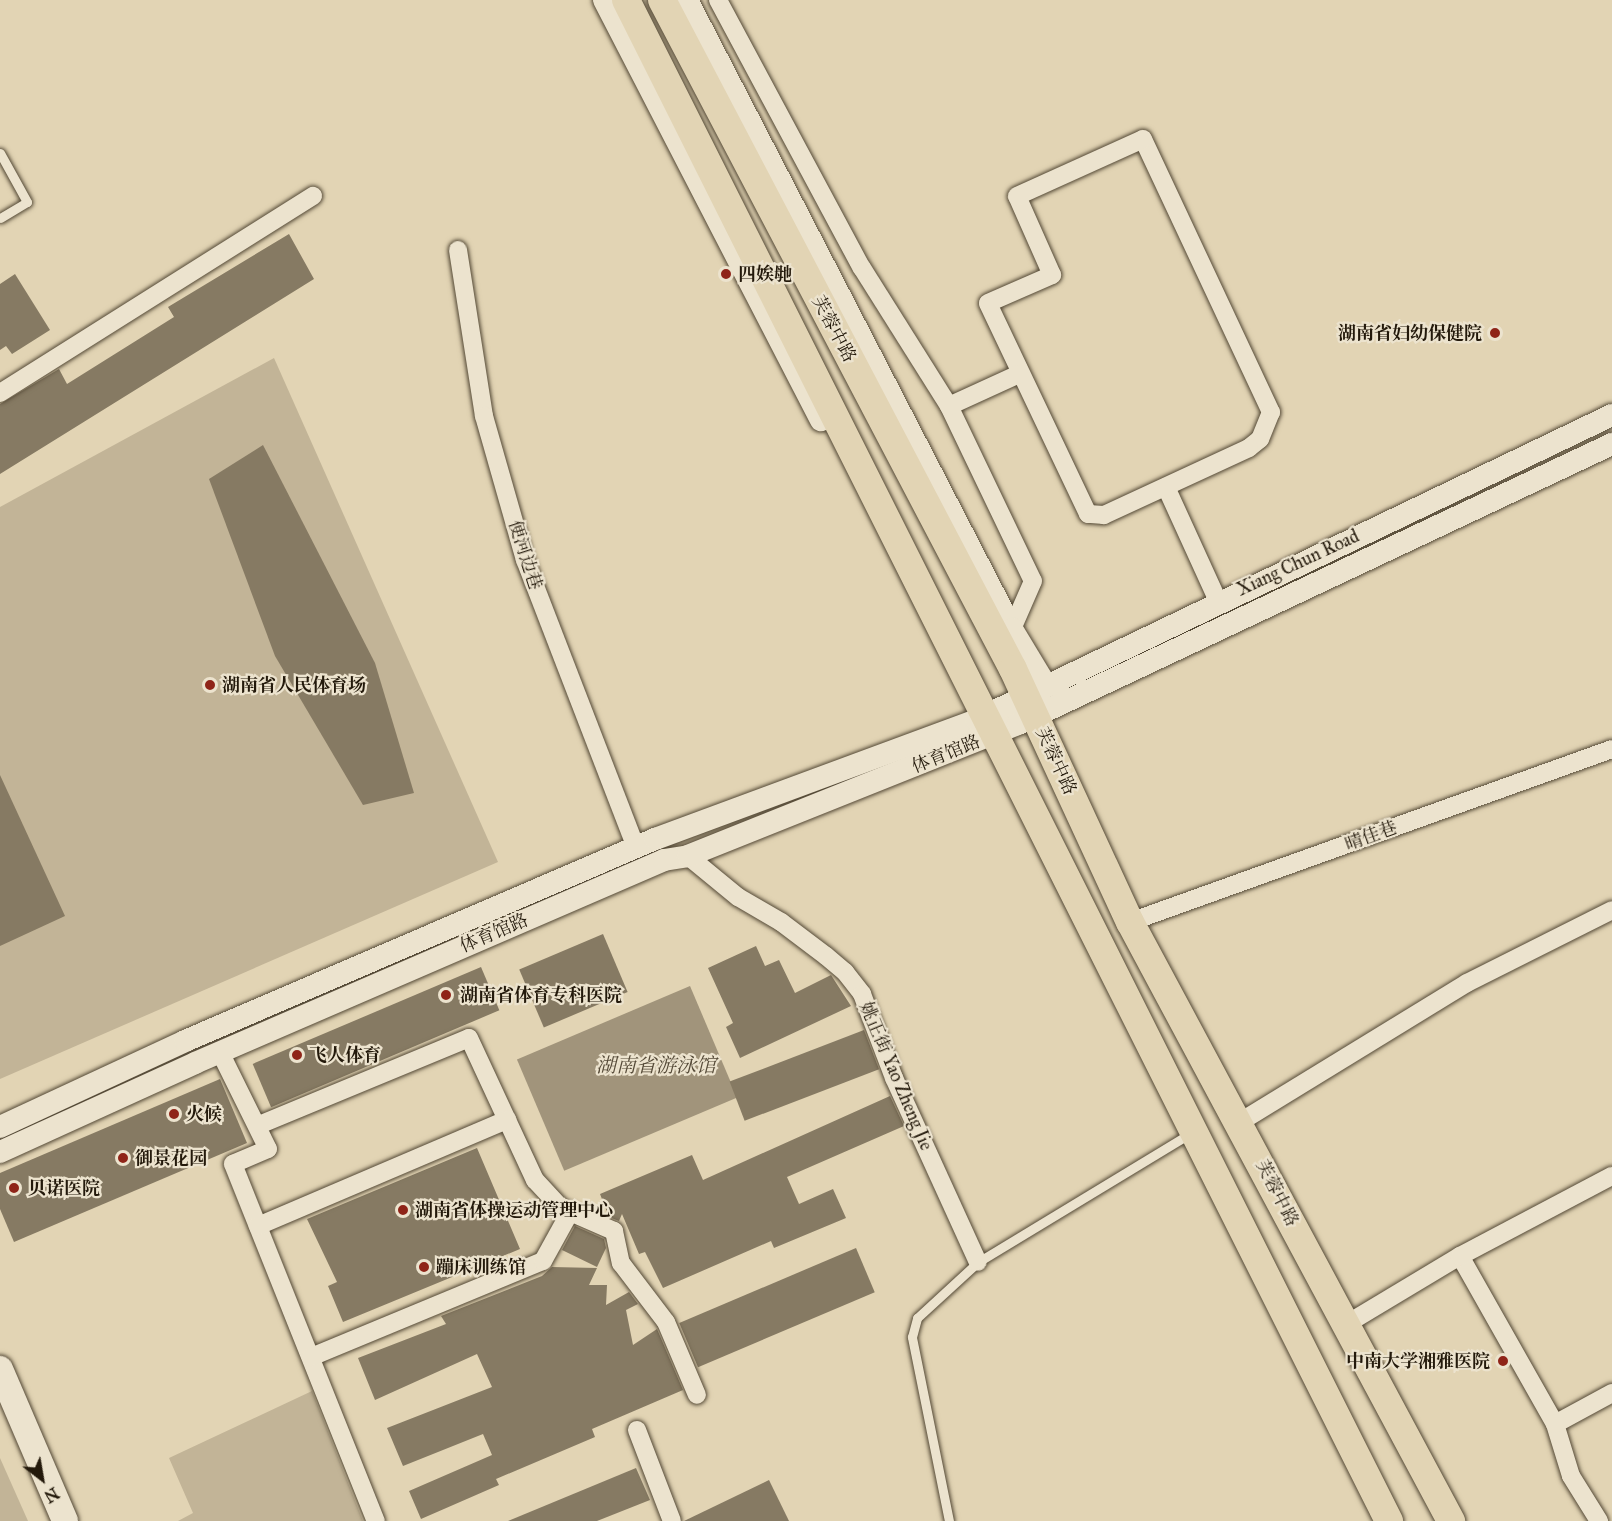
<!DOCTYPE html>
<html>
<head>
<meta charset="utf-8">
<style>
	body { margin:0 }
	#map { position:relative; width:1612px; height:1521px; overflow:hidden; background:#e2d4b4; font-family:"IM FELL Great Primer","Noto Serif SC",serif }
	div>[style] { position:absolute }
	.green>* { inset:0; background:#c2b497 }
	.water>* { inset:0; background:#a1947b; transform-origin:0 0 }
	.building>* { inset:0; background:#867a63; transform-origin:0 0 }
	.roads { filter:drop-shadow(0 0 2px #534835) drop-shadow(0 0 2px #534835) }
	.service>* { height:9px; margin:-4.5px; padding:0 4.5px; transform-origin:4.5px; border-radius:4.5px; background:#ece3ce }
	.minor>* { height:18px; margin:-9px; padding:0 9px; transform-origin:9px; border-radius:9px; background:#ece3ce }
	.tertiary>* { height:22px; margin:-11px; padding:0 11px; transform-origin:11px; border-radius:11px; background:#ece3ce }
	.secondary>* { height:26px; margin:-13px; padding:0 13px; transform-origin:13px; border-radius:13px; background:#ece3ce }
	.primary>* { height:28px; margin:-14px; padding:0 14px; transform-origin:14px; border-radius:14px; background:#e2d4b4 }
	.dots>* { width:16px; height:16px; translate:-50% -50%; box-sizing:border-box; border:3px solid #ece3ce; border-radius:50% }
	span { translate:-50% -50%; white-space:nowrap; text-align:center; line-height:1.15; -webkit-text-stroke:4.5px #ece3ce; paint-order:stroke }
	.poi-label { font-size:18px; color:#23190b; font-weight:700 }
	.left { translate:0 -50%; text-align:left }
	.right { translate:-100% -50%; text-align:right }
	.street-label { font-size:18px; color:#23190b }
	.water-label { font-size:20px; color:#554a38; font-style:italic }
	.north { position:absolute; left:12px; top:1449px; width:60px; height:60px; -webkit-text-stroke:4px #ece3ce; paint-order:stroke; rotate:149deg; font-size:16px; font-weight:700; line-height:24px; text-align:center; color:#23190b }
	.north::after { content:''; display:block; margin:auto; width:21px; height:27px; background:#23190b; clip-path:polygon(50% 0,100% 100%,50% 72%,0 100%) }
</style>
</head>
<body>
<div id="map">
	<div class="green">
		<i style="clip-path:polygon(274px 358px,498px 862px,0 1079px,0 507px)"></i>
		<i style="clip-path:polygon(312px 1391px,363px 1521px,178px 1521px,193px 1513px,169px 1458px)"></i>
		<i style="clip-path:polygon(0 1458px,28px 1521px,0 1521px)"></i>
	</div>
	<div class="water">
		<i style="left:690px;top:986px;width:121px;height:188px;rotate:67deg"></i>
	</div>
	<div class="building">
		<i style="clip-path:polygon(289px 234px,314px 279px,0 474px,0 404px,59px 369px,67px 384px,174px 317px,168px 307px)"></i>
		<i style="clip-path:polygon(15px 274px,50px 330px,12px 354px,6px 346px,0 350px,0 284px)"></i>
		<i style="clip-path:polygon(263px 445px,375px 663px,414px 793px,363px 805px,275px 656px,209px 479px)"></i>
		<i style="clip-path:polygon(0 775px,65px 916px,0 946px)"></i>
		<i style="left:603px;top:934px;width:63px;height:91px;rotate:67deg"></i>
		<i style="clip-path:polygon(756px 946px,765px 966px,779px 960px,795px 993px,831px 975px,851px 1006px,740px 1058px,726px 1027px,733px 1023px,708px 968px)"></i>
		<i style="left:481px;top:967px;width:47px;height:248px;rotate:67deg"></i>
		<i style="left:864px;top:1030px;width:42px;height:144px;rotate:69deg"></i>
		<i style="clip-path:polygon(220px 1079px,247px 1143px,14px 1242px,0 1209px,0 1173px)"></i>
		<i style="clip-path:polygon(890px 1096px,904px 1126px,787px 1177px,799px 1204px,833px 1189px,846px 1218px,774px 1248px,771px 1241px,663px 1288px,645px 1252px,639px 1254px,622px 1214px,619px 1221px,609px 1217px,600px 1194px,692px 1155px,703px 1180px)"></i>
		<i style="clip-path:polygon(477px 1148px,520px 1249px,343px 1322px,328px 1286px,337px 1282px,307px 1219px)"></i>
		<i style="clip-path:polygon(575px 1226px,604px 1239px,606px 1248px,597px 1267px,562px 1250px)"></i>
		<i style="left:856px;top:1248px;width:48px;height:192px;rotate:67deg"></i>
		<i style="clip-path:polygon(552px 1267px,597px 1268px,589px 1285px,607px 1285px,606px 1305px,629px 1292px,638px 1304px,626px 1310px,633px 1345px,657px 1329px,683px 1390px,592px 1429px,595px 1437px,496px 1479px,499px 1485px,421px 1519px,409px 1491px,492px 1455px,483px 1434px,403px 1466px,387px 1428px,492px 1387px,477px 1354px,375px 1400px,358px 1358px,446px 1324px,441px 1316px,542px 1276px)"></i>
		<i style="clip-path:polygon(636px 1468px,650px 1500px,597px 1521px,508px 1521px)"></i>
		<i style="clip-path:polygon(769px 1480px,789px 1521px,684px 1521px)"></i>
	</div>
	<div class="roads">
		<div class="service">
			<i style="left:0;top:153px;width:56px;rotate:61.1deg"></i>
			<i style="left:27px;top:202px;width:31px;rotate:149deg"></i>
			<i style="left:949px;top:1521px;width:188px;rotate:-101.4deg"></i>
			<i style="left:912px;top:1337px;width:20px;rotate:-75deg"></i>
			<i style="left:917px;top:1318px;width:83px;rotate:-42.6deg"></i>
			<i style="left:978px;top:1262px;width:249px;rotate:-31.2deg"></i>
		</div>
		<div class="minor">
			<i style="left:718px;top:0;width:304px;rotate:61.8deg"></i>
			<i style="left:862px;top:268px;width:163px;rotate:57.8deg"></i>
			<i style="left:949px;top:406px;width:194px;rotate:64.4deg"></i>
			<i style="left:1033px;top:581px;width:52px;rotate:113.6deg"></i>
			<i style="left:1143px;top:139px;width:302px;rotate:64.9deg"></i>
			<i style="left:1271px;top:412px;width:29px;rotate:112deg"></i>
			<i style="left:1260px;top:439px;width:14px;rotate:141deg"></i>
			<i style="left:1249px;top:448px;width:160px;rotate:155.2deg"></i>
			<i style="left:1104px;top:515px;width:16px;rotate:-176deg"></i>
			<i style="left:1088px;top:514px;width:233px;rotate:-115.4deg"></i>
			<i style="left:988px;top:303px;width:70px;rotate:-23.6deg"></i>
			<i style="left:1052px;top:275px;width:86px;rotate:-113.9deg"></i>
			<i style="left:1017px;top:196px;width:138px;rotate:-24.3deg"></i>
			<i style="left:458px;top:250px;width:168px;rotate:81.1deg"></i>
			<i style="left:484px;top:416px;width:150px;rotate:74.1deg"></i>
			<i style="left:525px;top:560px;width:308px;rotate:68.9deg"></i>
			<i style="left:0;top:393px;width:370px;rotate:-32.2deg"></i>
			<i style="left:949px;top:406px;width:77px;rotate:-24.6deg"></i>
			<i style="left:1166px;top:487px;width:125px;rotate:65.5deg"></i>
			<i style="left:688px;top:856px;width:65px;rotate:39.4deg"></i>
			<i style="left:738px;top:897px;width:50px;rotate:30.2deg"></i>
			<i style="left:781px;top:922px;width:56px;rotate:37.1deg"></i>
			<i style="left:826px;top:956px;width:25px;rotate:40deg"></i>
			<i style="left:845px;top:972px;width:28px;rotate:52deg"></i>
			<i style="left:862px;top:994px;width:90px;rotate:69.1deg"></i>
			<i style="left:894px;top:1078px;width:202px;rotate:65.5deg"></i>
			<i style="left:1130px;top:922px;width:512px;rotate:-19.74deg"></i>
			<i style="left:220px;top:1052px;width:108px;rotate:63.7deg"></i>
			<i style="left:268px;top:1149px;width:38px;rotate:157deg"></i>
			<i style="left:233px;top:1164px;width:385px;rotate:68.2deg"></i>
			<i style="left:1240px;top:1122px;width:266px;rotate:-31.5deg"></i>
			<i style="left:1467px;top:983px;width:162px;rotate:-26.7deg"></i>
			<i style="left:259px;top:1125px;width:227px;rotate:-22.5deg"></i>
			<i style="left:469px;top:1038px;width:157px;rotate:65.1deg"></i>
			<i style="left:535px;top:1180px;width:38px;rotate:47deg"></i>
			<i style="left:561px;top:1208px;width:58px;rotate:23.5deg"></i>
			<i style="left:614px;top:1231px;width:33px;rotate:78deg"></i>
			<i style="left:621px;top:1263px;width:74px;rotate:52.7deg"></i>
			<i style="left:666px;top:1322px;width:79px;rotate:67deg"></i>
			<i style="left:258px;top:1226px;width:271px;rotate:-23.1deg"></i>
			<i style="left:1460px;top:1256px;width:193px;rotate:60.5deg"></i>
			<i style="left:1555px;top:1424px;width:54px;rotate:72.9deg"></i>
			<i style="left:1571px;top:1476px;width:53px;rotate:58.1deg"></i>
			<i style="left:1345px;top:1325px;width:134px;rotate:-31deg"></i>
			<i style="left:1460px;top:1256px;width:172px;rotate:-27.8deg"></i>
			<i style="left:311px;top:1357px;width:251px;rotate:-22.5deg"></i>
			<i style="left:543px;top:1261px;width:56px;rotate:-61.1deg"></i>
			<i style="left:1555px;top:1424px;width:65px;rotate:-28.5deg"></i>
			<i style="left:637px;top:1430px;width:97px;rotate:69deg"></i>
		</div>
		<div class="tertiary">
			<i style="left:604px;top:0;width:473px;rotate:62.7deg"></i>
			<i style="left:687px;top:0;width:708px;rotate:62.67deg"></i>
			<i style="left:1012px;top:629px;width:68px;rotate:58.9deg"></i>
			<i style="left:0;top:1127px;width:204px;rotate:-24.9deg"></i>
			<i style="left:185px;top:1041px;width:512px;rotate:-23.26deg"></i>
			<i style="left:655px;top:839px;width:342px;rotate:-20.3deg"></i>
			<i style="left:976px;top:720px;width:705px;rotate:-25.62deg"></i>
			<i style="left:0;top:1152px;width:214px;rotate:-24.5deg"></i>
			<i style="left:195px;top:1063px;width:511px;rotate:-23.4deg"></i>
			<i style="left:664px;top:860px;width:24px;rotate:-9deg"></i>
			<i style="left:688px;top:856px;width:355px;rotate:-21.8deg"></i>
			<i style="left:1018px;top:724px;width:657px;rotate:-25.24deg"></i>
		</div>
		<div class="secondary">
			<i style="left:0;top:1369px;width:165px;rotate:66.8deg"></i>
		</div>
		<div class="primary">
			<i style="left:626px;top:0;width:1702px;rotate:63.36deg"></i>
			<i style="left:662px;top:0;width:755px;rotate:62.32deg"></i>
			<i style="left:1013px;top:669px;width:279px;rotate:65.2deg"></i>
			<i style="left:1130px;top:922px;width:680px;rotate:61.81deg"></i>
		</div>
	</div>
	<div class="dots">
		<i style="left:726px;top:274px;background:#8f2418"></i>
		<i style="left:1495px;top:333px;background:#8f2418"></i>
		<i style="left:210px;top:685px;background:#8f2418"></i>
		<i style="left:446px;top:995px;background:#8f2418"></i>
		<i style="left:297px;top:1055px;background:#8f2418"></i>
		<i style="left:174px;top:1114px;background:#8f2418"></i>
		<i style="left:123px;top:1158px;background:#8f2418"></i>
		<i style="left:14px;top:1188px;background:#8f2418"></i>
		<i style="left:403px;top:1210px;background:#8f2418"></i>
		<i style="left:424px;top:1267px;background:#8f2418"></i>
		<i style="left:1503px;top:1361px;background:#8f2418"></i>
	</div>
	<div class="poi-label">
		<span class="left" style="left:738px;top:274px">四娭毑</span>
		<span class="right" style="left:1482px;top:333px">湖南省妇幼保健院</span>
		<span class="left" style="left:222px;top:685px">湖南省人民体育场</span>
		<span class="left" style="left:460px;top:995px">湖南省体育专科医院</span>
		<span class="left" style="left:309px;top:1055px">飞人体育</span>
		<span class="left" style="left:186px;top:1114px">火候</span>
		<span class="left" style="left:135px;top:1158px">御景花园</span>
		<span class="left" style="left:28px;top:1188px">贝诺医院</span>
		<span class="left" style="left:415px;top:1210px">湖南省体操运动管理中心</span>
		<span class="left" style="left:436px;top:1267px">蹦床训练馆</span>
		<span class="right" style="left:1490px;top:1361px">中南大学湘雅医院</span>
	</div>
	<div class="street-label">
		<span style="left:834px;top:329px;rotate:62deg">芙蓉中路</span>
		<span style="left:525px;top:555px;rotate:72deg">便河边巷</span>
		<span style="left:1298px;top:563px;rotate:-25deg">Xiang Chun Road</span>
		<span style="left:946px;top:754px;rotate:-22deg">体育馆路</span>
		<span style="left:1056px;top:761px;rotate:65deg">芙蓉中路</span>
		<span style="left:1371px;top:836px;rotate:-20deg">晴佳巷</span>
		<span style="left:494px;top:933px;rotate:-23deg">体育馆路</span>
		<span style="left:896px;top:1076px;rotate:67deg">姚正街 Yao Zheng Jie</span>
		<span style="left:1277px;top:1193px;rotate:63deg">芙蓉中路</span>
	</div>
	<div class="water-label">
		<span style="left:656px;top:1065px">湖南省游泳馆</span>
	</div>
	<div class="north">N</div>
</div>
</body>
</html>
